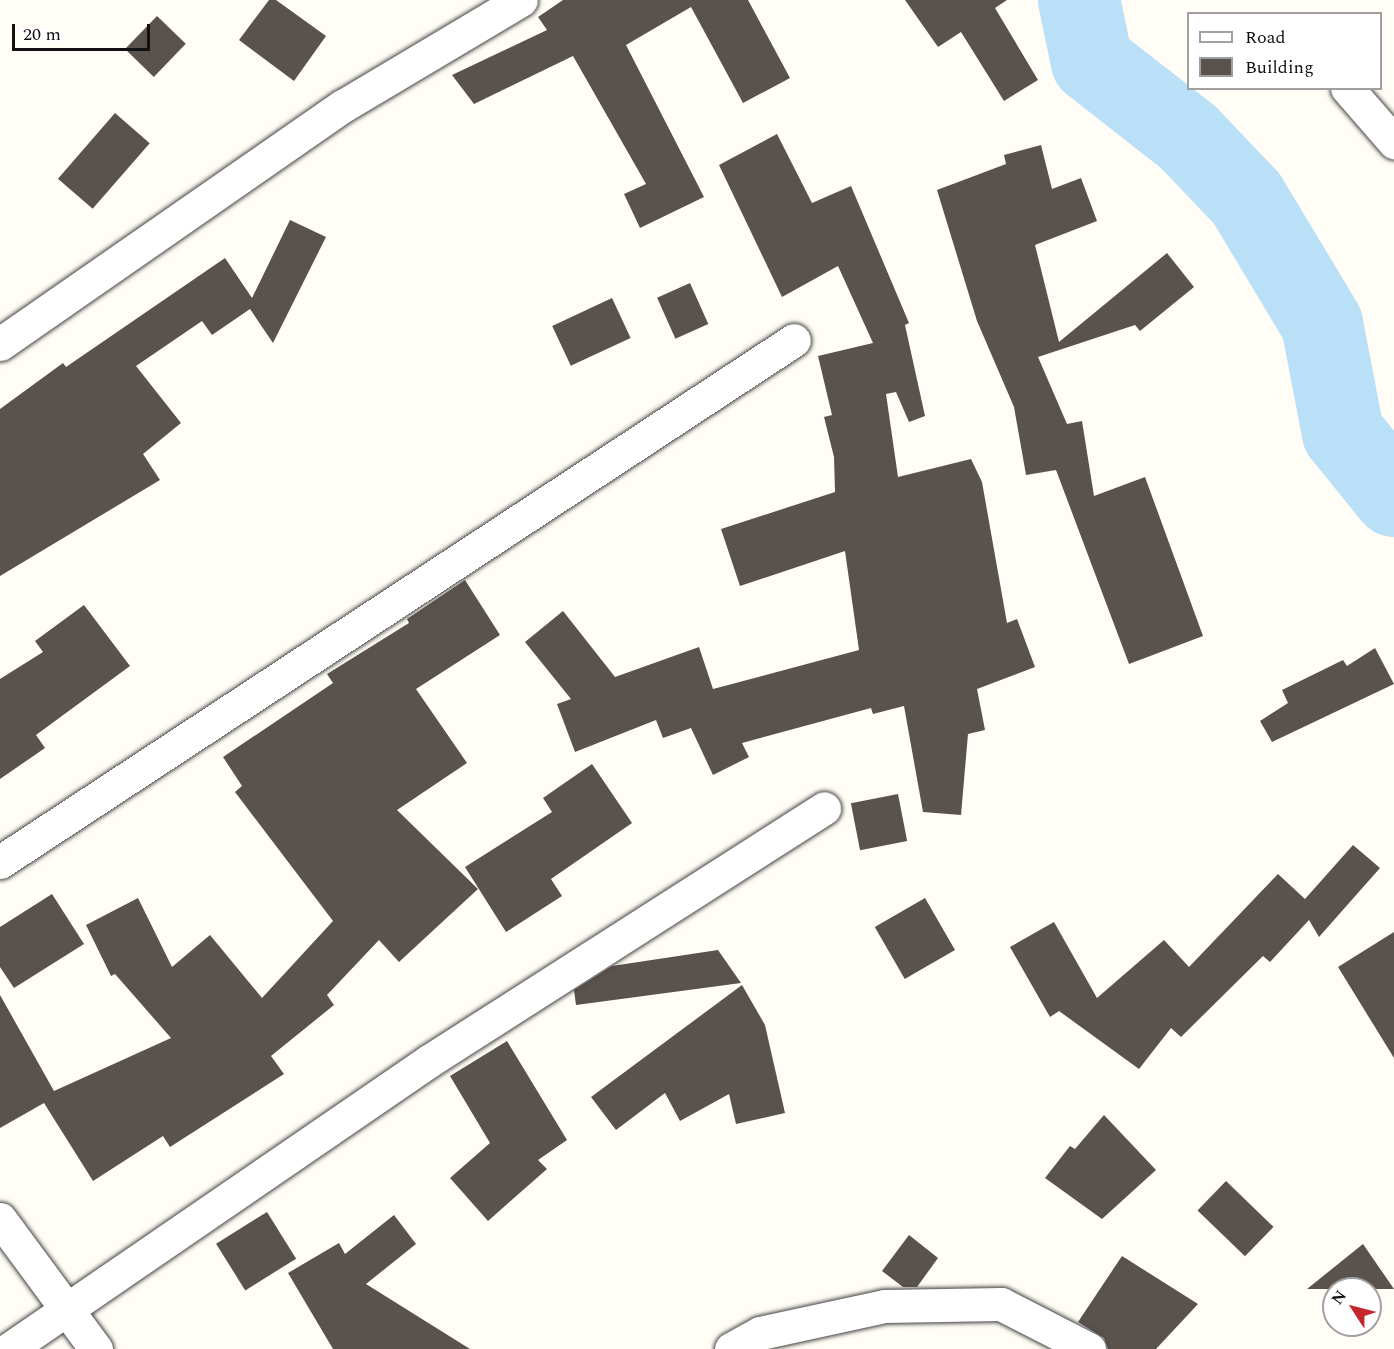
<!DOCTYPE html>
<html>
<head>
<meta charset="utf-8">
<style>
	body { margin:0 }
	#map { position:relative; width:1394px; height:1349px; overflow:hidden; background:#fffdf5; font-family:Spectral,serif }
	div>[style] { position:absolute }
	.river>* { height:82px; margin:-41px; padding:0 41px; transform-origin:41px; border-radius:41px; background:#b9e0f7 }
	.building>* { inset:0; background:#5a524d; transform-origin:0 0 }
	.roads { filter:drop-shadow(0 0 2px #444) drop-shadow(0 0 2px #444) }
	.minor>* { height:33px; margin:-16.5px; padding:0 16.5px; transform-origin:16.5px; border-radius:16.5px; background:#fff }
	span { translate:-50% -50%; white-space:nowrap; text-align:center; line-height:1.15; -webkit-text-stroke:6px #fff; paint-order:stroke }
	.legend { position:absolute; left:1187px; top:12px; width:195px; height:78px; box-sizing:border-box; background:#fff; border:2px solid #a0a0a0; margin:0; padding:8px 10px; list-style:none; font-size:18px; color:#111 }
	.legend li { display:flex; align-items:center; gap:12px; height:30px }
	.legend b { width:30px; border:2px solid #a0a0a0 }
	.north { position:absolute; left:1322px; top:1277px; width:60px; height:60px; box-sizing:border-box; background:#fff; border:2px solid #a0a0a0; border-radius:50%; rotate:306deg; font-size:16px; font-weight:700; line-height:24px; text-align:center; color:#111 }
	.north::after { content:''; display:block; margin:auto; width:21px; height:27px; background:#c4262e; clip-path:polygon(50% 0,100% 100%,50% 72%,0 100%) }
	.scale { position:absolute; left:12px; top:24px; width:138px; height:27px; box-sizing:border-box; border:3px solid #111; border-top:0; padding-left:8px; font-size:18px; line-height:21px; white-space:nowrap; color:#111; -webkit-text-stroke:4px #fff; paint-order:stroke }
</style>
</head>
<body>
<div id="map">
	<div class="river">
		<i style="left:1079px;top:0;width:63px;rotate:78.2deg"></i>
		<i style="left:1092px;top:62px;width:122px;rotate:38deg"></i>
		<i style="left:1188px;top:137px;width:86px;rotate:46.4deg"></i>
		<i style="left:1247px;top:199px;width:146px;rotate:59deg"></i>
		<i style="left:1322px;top:324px;width:111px;rotate:79.1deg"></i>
		<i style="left:1343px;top:433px;width:81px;rotate:51deg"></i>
	</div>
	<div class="building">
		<i style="clip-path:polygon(269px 0,276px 0,326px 36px,294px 81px,239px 40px)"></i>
		<i style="clip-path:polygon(563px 0,748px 0,790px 78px,743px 103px,691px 7px,626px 45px,704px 197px,640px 228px,624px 194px,646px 184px,573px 56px,474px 104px,452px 75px,547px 30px,538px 17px)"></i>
		<i style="clip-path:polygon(905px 0,1007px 0,995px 8px,1038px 80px,1004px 101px,961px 32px,938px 47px)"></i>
		<i style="left:157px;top:16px;width:40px;height:46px;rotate:44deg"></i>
		<i style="left:115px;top:113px;width:46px;height:87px;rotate:41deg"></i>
		<i style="clip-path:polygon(777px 134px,812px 203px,851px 186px,909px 323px,905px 325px,925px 416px,909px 422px,896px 392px,886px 394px,898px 477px,971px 459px,982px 482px,1007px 623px,1017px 619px,1035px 667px,977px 689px,985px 730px,968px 734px,961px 815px,923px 812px,904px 706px,873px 714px,871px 708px,742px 743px,749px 757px,713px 775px,691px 728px,663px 738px,656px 720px,575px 752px,557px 704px,571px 699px,525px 642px,563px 611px,615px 677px,699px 647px,713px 689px,859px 650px,845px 551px,740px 586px,721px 529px,835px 492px,834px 457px,824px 417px,832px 415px,818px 356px,873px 343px,838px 266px,782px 297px,719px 165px)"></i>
		<i style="clip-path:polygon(1041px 145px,1052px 189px,1081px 178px,1097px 221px,1035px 245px,1059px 342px,1167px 253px,1194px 287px,1140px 331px,1135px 325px,1038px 357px,1067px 424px,1082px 421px,1094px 496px,1145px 477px,1203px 636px,1129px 664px,1056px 470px,1026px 475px,1014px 407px,977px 321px,937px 190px,1006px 164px,1004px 155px)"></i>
		<i style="clip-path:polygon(290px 220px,326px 237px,273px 343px,250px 309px,212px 335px,202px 321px,136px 366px,181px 423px,143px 454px,160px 480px,0 576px,0 409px,63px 363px,66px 367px,225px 258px,252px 298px)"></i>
		<i style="left:690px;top:283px;width:45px;height:36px;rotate:66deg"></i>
		<i style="left:612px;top:298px;width:44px;height:66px;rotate:65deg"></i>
		<i style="clip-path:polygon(465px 580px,500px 635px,416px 689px,467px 763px,397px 810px,478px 889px,399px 962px,379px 940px,327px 995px,334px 1005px,271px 1056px,284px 1074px,170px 1147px,163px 1136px,93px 1181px,44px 1103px,0 1128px,0 995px,54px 1091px,171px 1038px,115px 974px,111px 976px,86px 925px,138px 898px,172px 967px,210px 935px,262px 998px,333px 921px,235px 792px,242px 786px,223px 757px,333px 683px,327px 674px,409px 623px,407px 619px)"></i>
		<i style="clip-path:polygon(84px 605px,130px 666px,36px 735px,45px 748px,0 779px,0 679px,43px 652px,35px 641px)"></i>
		<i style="clip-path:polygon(1375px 648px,1394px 684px,1272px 742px,1260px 721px,1288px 703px,1282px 690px,1343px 660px,1347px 666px)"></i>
		<i style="clip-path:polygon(592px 764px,632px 823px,551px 879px,562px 896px,506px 932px,465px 867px,552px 812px,543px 798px)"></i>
		<i style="left:898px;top:794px;width:48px;height:48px;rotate:79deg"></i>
		<i style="clip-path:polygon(1353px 845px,1380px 868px,1319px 937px,1309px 920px,1270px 962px,1263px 956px,1181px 1037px,1171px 1028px,1139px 1069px,1059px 1011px,1050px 1017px,1010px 947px,1054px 922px,1097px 998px,1164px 940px,1189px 967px,1278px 874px,1305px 899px)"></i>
		<i style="clip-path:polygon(52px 894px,84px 944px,14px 988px,0 967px,0 927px)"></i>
		<i style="left:925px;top:898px;width:60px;height:58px;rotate:60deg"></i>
		<i style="clip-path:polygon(1394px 932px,1394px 1058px,1338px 967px)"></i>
		<i style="clip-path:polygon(718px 950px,741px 983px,576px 1005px,574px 990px,612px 966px)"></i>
		<i style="clip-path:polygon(742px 985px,765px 1025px,785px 1113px,736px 1124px,729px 1094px,680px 1121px,665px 1093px,616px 1130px,591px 1097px)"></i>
		<i style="clip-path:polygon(507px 1041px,567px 1140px,538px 1160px,547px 1169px,488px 1221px,450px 1178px,490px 1143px,450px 1076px)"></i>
		<i style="clip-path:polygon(1104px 1115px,1156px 1170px,1102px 1219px,1045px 1178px,1070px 1146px,1075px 1149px)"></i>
		<i style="left:1226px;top:1181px;width:66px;height:41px;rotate:44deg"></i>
		<i style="left:267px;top:1212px;width:55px;height:60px;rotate:58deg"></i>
		<i style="clip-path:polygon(394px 1215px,416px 1244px,366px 1284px,470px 1349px,333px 1349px,288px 1273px,339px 1243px,345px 1254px)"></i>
		<i style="clip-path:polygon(909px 1235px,938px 1258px,917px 1287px,903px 1287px,882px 1271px)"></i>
		<i style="clip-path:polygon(1363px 1244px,1394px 1289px,1307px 1289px)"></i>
		<i style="clip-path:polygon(1122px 1256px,1198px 1304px,1156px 1349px,1108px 1349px,1104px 1338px,1078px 1322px)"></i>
	</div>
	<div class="roads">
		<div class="minor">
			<i style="left:1347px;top:88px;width:72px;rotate:49deg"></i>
			<i style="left:0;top:344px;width:417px;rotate:-34.8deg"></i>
			<i style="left:343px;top:106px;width:207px;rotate:-30.8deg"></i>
			<i style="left:0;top:862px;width:950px;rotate:-33.32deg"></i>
			<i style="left:0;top:1219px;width:162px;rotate:53.6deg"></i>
			<i style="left:9px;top:1349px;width:509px;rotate:-34.44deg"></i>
			<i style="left:429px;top:1061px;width:469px;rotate:-32.6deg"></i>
			<i style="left:731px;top:1349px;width:33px;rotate:-29deg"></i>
			<i style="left:760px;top:1333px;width:128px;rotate:-12.2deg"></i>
			<i style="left:885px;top:1306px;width:116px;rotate:-1deg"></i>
			<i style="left:1001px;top:1304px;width:99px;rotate:27.1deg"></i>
		</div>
	</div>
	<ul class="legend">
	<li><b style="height:8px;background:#fff"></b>Road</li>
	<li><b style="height:16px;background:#5a524d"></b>Building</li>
	</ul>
	<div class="north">N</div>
	<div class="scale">20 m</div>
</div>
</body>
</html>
